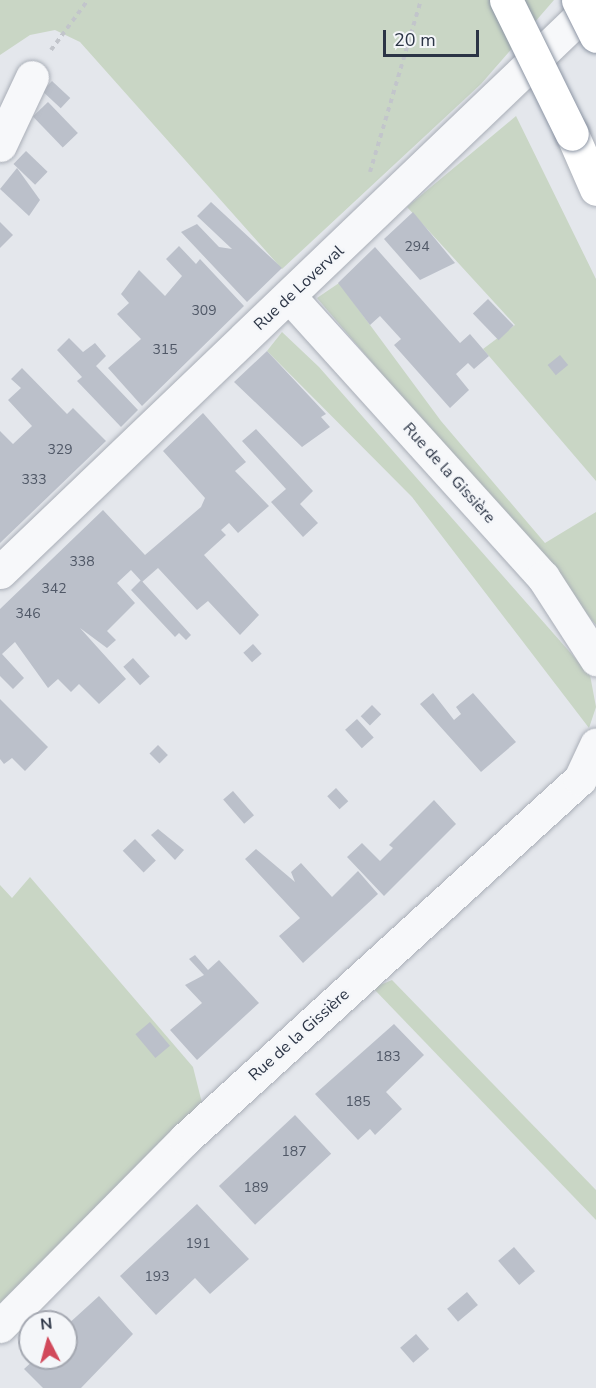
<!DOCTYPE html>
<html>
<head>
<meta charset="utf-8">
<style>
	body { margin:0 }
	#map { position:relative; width:596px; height:1388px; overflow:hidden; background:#e4e7ec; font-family:"Nunito Sans",sans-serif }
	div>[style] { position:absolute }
	.green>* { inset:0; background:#c9d6c5 }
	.building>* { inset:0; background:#bbc0ca; transform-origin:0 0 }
	.path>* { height:4px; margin-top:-2px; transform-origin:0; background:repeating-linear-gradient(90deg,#c2c5cb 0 4.5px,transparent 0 9px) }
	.roads { filter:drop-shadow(0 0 2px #a9aeb7) drop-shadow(0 0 2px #a9aeb7) }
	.minor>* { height:33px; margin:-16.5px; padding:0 16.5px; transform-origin:16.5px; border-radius:16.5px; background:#f7f8fa }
	.highway>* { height:33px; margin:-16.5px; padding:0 16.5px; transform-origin:16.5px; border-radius:16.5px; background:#fff }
	.bridges { filter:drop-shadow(0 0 2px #8b94a3) drop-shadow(0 0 2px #8b94a3) }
	.highway-bridge>* { height:33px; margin:-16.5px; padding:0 16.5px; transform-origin:16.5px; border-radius:16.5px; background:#fff }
	span { translate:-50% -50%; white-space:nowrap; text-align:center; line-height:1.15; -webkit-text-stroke:4.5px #f4f6f9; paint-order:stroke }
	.number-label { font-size:14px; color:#4f5766 }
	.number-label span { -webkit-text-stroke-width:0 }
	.street-label { font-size:16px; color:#2b3445 }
	.north { position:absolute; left:18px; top:1310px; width:60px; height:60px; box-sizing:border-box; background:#f4f6f9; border:2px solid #a4a8b1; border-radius:50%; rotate:354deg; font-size:16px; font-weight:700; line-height:24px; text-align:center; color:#2b3445 }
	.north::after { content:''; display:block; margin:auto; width:21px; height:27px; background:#d1495b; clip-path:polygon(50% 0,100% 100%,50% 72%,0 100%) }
	.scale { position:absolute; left:383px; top:30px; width:96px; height:27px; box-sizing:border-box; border:3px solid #2b3445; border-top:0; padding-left:8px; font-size:18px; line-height:21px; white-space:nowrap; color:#2b3445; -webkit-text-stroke:4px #f4f6f9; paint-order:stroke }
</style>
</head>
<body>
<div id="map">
	<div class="green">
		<i style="clip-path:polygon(0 0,554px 0,481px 84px,282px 269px,80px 42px,55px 30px,30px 35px,0 55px)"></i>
		<i style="clip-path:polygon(516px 116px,596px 279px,596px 481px,483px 349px,515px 325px,407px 207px)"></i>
		<i style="clip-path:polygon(339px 283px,441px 421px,545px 543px,596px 512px,596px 625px,317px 298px)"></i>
		<i style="clip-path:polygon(282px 332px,319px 367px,590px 675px,596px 707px,589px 728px,412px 497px,267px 351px)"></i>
		<i style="clip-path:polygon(30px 877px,193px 1067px,203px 1107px,0 1303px,0 885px,12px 898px)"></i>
		<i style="clip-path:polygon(392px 980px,596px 1190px,596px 1220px,373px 988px)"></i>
	</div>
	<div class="building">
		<i style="left:52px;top:81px;width:25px;height:14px;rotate:43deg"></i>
		<i style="left:48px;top:102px;width:43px;height:21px;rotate:46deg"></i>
		<i style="left:26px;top:151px;width:30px;height:18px;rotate:44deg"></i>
		<i style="clip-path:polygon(17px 168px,40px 200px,29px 216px,0 189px)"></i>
		<i style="clip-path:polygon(211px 202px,282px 268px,247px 302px,181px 232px,197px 224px,219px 247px,232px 249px,197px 216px)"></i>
		<i style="clip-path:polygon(413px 212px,455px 263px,420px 280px,384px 239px)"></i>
		<i style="clip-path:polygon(0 222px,13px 235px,0 248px)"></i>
		<i style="clip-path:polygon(179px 246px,196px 264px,200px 259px,244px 306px,142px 406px,108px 368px,141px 339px,117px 314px,129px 303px,121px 294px,139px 270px,165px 296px,182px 276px,166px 259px)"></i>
		<i style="clip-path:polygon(375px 247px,460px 343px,470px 334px,489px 356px,474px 369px,468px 363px,456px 374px,469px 390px,450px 408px,394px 345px,401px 339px,380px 316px,370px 325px,338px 283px)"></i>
		<i style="left:488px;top:299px;width:37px;height:21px;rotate:46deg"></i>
		<i style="clip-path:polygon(69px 338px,83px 352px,95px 343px,106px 356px,96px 366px,138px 410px,121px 427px,77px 381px,82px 377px,57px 350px)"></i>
		<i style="clip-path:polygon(267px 351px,326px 414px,321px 417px,330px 427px,302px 447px,234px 382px)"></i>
		<i style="left:560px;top:355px;width:13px;height:16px;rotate:51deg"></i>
		<i style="clip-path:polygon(22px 368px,67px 414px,73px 408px,106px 441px,0 543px,0 431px,13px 444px,32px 426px,8px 400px,21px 388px,11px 379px)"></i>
		<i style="clip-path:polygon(203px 413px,246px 462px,235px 471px,269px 506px,238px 533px,229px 523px,221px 530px,226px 535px,204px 555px,259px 615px,240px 635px,208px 601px,197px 610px,158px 568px,142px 582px,131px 570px,117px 583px,135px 603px,107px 631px,116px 640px,107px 648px,80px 628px,126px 679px,99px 704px,79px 684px,71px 692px,58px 679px,48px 688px,15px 642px,2px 654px,24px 678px,13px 689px,0 676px,0 609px,103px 510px,145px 555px,201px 507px,205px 498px,163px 451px)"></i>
		<i style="clip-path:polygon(256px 429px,313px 491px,300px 504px,318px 523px,303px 537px,271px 502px,286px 489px,242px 441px)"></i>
		<i style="clip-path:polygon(141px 580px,191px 635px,186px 640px,179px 633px,175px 637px,131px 590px)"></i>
		<i style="left:253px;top:644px;width:13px;height:13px;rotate:48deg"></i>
		<i style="left:133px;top:658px;width:25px;height:13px;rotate:48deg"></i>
		<i style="clip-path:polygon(433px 693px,454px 720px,461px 714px,456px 707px,473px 693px,516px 742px,481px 772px,420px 704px)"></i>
		<i style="clip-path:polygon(0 699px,48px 747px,25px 771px,12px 758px,4px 764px,0 759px)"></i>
		<i style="left:372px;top:705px;width:13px;height:16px;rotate:45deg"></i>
		<i style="left:357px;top:719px;width:25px;height:16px;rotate:48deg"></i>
		<i style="left:158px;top:745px;width:14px;height:12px;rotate:45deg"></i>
		<i style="left:336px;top:788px;width:18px;height:12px;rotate:47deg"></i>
		<i style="left:233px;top:791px;width:32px;height:13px;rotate:49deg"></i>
		<i style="clip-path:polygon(434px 800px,456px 824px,384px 896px,347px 857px,362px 843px,380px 861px,393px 848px,389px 845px)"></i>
		<i style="clip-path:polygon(158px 829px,184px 850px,175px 860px,151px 835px)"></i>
		<i style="left:135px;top:839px;width:30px;height:17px;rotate:46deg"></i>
		<i style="clip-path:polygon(256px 849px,295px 882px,291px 872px,301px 863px,332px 897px,358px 871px,378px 894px,303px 963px,279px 936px,300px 918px,245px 859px)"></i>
		<i style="clip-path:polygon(195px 955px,208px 970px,219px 960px,259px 1003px,197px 1060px,170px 1030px,202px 1003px,185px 985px,204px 975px,189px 959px)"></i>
		<i style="left:150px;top:1022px;width:31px;height:19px;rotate:50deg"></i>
		<i style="clip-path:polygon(394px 1024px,424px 1055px,386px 1092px,402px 1109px,375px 1135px,370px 1129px,358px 1140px,315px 1094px)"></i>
		<i style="left:295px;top:1115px;width:53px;height:104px;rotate:47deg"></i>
		<i style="clip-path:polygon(197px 1204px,249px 1259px,210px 1294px,195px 1278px,156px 1315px,120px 1276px)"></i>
		<i style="left:514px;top:1247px;width:32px;height:21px;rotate:49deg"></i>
		<i style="left:467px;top:1292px;width:17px;height:26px;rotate:50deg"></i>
		<i style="clip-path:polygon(99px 1296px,133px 1334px,81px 1388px,43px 1388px,24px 1369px,36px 1358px,66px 1358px,66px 1326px)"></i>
		<i style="left:416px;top:1334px;width:20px;height:21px;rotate:49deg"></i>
	</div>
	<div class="path">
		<i style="left:51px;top:50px;width:62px;rotate:-53.5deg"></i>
		<i style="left:370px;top:172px;width:179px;rotate:-73.5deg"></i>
	</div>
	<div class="roads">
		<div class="minor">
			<i style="left:0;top:145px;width:75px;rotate:-64.8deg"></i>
			<i style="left:289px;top:296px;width:379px;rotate:47.9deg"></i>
			<i style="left:543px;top:577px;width:98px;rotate:57.1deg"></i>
			<i style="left:0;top:572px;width:825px;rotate:-43.77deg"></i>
			<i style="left:0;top:1326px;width:263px;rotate:-45.3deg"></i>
			<i style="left:185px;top:1139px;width:534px;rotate:-42.35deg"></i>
			<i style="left:580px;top:779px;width:38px;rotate:-65deg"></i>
		</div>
		<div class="highway">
			<i style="left:572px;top:134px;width:60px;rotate:66.4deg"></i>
		</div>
	</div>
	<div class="bridges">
		<div class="highway-bridge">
			<i style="left:506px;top:0;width:149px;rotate:63.8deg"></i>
			<i style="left:578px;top:0;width:40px;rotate:63.4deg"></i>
		</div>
	</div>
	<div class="number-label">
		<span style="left:417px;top:247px">294</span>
		<span style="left:204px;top:311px">309</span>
		<span style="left:165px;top:350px">315</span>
		<span style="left:60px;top:450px">329</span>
		<span style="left:34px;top:480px">333</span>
		<span style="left:82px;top:562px">338</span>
		<span style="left:54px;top:589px">342</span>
		<span style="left:28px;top:614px">346</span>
		<span style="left:388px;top:1057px">183</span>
		<span style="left:358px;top:1102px">185</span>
		<span style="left:294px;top:1152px">187</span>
		<span style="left:256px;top:1188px">189</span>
		<span style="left:198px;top:1244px">191</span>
		<span style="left:157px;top:1277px">193</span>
	</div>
	<div class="street-label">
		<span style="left:299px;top:288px;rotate:-43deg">Rue de Loverval</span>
		<span style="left:449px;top:473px;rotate:48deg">Rue de la Gissière</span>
		<span style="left:299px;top:1035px;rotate:-42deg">Rue de la Gissière</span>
	</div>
	<div class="north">N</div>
	<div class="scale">20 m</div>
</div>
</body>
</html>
